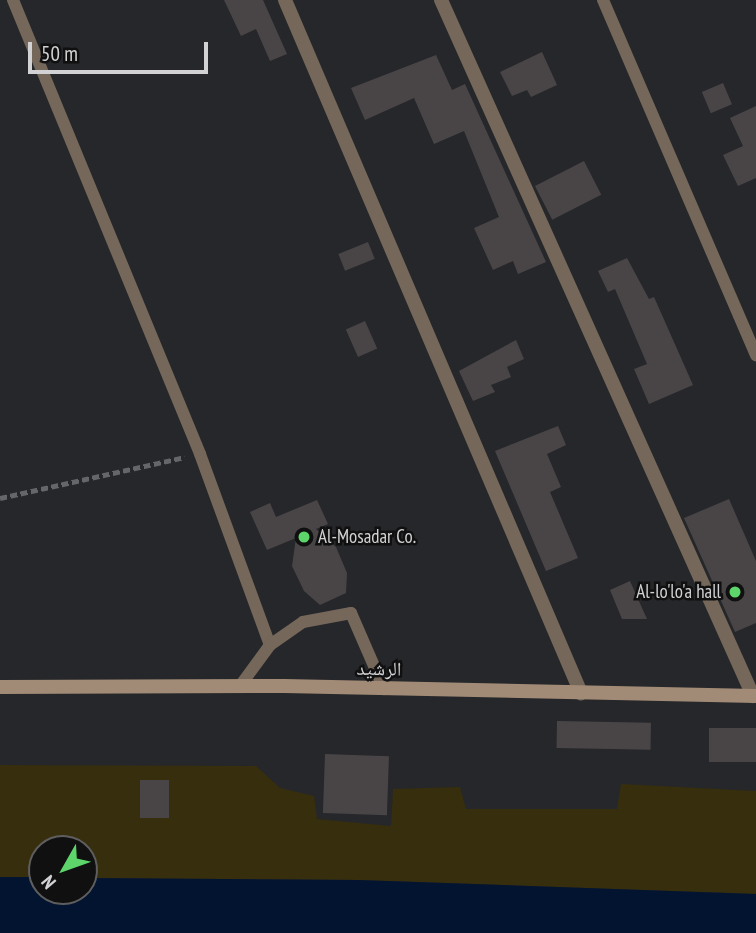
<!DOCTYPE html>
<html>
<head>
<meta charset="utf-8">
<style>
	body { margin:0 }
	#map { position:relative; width:756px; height:933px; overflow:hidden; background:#26272a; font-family:"PT Sans Narrow","Noto Naskh Arabic",sans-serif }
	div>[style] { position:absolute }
	.sand>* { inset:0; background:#362e0d }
	.water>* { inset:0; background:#031430 }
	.building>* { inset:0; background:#494547; transform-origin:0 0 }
	.path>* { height:4.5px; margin-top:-2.25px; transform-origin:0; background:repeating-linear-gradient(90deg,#656669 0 7px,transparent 0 10.5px) }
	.lane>* { height:12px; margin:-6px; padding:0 6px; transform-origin:6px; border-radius:6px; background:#75675a }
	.street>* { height:14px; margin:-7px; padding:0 7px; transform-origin:7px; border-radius:7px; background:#75675a }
	.secondary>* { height:14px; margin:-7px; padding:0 7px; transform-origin:7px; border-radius:7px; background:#a28b76 }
	.dots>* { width:19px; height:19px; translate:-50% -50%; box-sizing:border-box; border:4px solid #101011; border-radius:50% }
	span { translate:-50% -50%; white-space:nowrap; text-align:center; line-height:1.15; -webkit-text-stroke:5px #101011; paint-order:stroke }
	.poi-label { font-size:19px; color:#d2d2d4 }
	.left { translate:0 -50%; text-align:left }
	.right { translate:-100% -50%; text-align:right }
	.street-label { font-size:19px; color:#d2d2d4 }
	.north { position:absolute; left:28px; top:835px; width:70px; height:70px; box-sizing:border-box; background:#101011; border:2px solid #5e5e5f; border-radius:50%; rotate:230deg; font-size:19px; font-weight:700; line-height:28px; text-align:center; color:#d2d2d4 }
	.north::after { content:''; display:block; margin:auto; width:24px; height:32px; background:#5ed56b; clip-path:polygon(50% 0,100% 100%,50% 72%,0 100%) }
	.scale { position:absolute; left:28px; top:42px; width:180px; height:32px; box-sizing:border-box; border:4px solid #d2d2d4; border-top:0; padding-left:9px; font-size:21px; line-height:24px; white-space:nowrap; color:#d2d2d4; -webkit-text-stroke:5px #101011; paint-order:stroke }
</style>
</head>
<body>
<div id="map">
	<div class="sand">
		<i style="clip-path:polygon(0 765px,256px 766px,280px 788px,314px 796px,317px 819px,391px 826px,393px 789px,460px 787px,466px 809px,617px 809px,621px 784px,756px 791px,756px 894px,358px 880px,84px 878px,84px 849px,42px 849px,42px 877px,0 877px)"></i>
	</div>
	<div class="water">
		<i style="clip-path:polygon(0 877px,42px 877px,42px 891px,84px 891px,84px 878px,358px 880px,756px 894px,756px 933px,0 933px)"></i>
	</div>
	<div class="building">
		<i style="clip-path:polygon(224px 0,263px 0,287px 54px,270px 61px,256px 29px,241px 36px)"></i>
		<i style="clip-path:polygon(542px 52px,557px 85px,531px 97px,527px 90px,512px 96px,500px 72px)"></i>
		<i style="clip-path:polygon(436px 55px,452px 90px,465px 84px,546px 262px,518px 274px,513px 261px,493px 270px,474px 228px,499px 217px,464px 131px,434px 144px,414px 98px,365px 120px,351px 88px)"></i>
		<i style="left:723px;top:83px;width:23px;height:23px;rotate:67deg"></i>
		<i style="clip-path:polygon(756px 106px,756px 178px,738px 186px,723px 155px,743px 146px,730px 118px)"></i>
		<i style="left:584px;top:161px;width:38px;height:55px;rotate:63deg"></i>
		<i style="left:368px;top:242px;width:18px;height:32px;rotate:68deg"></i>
		<i style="clip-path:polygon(627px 258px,649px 299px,654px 297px,693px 385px,649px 404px,634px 369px,647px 364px,615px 289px,608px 292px,598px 271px)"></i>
		<i style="left:365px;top:321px;width:30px;height:21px;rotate:66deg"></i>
		<i style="clip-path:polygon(516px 340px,524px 359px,507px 367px,511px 377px,491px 385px,495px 392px,473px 401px,459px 371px)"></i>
		<i style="clip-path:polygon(558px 426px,566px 445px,547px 454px,561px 487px,550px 492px,578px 558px,546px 571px,495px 451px)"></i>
		<i style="clip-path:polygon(729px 499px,756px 561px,756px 623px,735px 632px,684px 518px)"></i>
		<i style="clip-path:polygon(317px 500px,328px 524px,316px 529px,336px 547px,347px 573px,346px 593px,320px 605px,304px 591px,292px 566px,296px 538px,267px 550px,250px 512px,270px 503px,276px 517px)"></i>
		<i style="clip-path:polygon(630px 581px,647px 619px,622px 619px,610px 590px)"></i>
		<i style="left:557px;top:721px;width:94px;height:27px;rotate:1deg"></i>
		<i style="left:709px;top:728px;width:47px;height:34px"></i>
		<i style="left:325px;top:754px;width:64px;height:59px;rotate:2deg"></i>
		<i style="left:140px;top:780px;width:29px;height:38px"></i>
	</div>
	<div class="path">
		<i style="left:0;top:498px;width:189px;rotate:-12.5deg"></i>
	</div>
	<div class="lane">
		<i style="left:13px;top:0;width:491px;rotate:67.6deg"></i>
		<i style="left:200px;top:454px;width:203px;rotate:69.9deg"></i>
		<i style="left:603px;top:0;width:387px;rotate:66.7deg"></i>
		<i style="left:240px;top:686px;width:51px;rotate:-53.8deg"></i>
		<i style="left:270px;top:645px;width:40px;rotate:-34.9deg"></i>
		<i style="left:303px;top:622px;width:49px;rotate:-10.6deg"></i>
		<i style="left:351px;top:613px;width:83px;rotate:66.5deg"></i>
	</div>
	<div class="street">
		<i style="left:285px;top:0;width:754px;rotate:66.87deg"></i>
		<i style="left:441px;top:0;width:763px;rotate:65.85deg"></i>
	</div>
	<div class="secondary">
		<i style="left:0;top:687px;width:284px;rotate:-0.2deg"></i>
		<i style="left:284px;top:686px;width:472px;rotate:1.2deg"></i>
	</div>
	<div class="dots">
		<i style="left:304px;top:537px;background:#5ed56b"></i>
		<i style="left:735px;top:592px;background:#5ed56b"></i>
	</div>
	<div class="poi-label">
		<span class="left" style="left:318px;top:537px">Al-Mosadar Co.</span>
		<span class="right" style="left:721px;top:592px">Al-lo'lo'a hall</span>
	</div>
	<div class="street-label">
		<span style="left:379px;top:669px;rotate:1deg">الرشيد</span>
	</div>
	<div class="north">N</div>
	<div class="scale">50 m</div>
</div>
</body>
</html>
